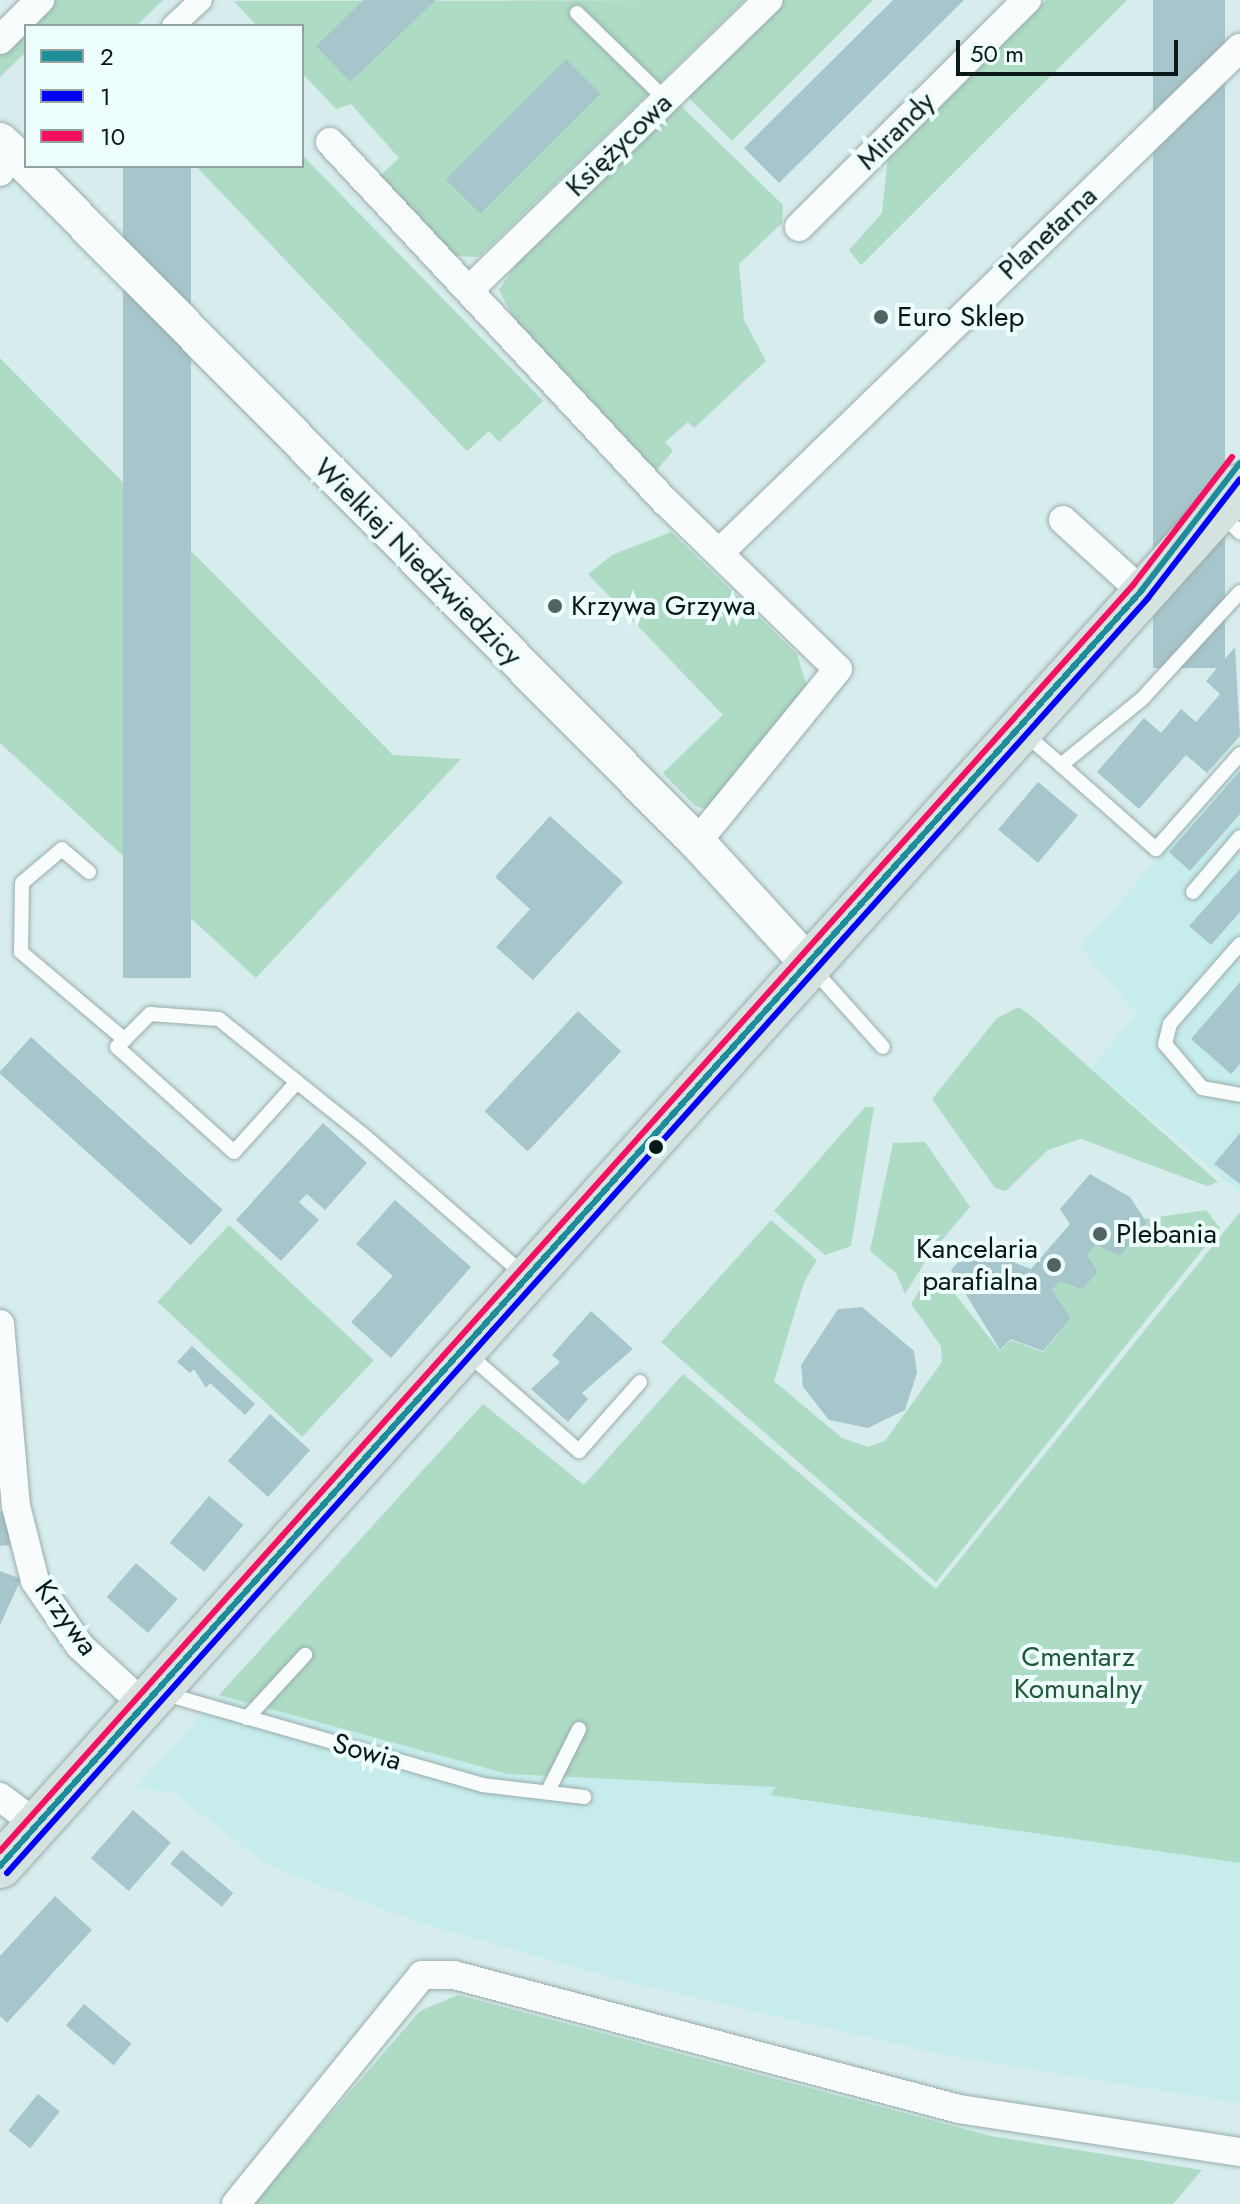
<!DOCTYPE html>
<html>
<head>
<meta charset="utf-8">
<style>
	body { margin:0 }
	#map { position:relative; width:1240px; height:2204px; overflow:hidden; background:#d7eded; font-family:Jost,sans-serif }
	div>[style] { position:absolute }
	.built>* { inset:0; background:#c6eceb }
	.green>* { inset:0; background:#addbc3; transform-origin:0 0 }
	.building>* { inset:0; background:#a7c6cb; transform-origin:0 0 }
	.roads { filter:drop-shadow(0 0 2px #9aacac) drop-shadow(0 0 2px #9aacac) }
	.service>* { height:14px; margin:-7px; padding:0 7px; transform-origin:7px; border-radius:7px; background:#f9fcfc }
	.pedestrian>* { height:22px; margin:-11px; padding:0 11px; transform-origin:11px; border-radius:11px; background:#f9fcfc }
	.minor>* { height:28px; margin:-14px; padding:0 14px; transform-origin:14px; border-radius:14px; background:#f9fcfc }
	.tertiary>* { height:36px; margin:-18px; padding:0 18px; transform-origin:18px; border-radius:18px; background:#f9fcfc }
	.primary>* { height:44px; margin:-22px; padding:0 22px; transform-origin:22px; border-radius:22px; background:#d4e3e0 }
	.bus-1>* { height:6px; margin:-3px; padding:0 3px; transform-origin:3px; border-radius:3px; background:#1e8c9b }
	.bus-2>* { height:6px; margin:-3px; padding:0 3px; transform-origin:3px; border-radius:3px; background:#00f }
	.bus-3>* { height:6px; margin:-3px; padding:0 3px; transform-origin:3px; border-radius:3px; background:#f61160 }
	.dots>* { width:22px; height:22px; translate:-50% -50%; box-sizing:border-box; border:4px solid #eefefd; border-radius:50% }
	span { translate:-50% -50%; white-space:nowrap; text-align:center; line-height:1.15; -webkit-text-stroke:8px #eefefd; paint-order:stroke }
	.street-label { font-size:28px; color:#091818 }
	.poi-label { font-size:28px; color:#091818 }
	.left { translate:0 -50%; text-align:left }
	.right { translate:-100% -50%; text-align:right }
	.park-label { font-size:28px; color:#205937 }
	.legend { position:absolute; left:24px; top:24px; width:280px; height:144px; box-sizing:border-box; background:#eefefd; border:2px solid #92a2a1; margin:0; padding:10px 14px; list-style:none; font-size:24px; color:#091818 }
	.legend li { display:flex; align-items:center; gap:16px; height:40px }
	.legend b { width:40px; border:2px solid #92a2a1 }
	.scale { position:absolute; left:956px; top:40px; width:222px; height:36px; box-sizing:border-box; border:4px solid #091818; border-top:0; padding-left:10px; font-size:24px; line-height:28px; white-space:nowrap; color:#091818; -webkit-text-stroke:6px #eefefd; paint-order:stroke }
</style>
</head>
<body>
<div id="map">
	<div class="built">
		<i style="clip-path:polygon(1240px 766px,1240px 1193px,1091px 1068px,1137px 1014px,1080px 947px)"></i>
		<i style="clip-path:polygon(219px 1695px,508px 1774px,777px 1787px,771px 1795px,1240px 1863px,1240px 2103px,945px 2055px,623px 1981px,421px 1923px,269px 1866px,174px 1793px,136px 1788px)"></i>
	</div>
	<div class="green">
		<i style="clip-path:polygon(48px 0,163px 0,136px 26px,26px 26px,26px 52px,0 77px,0 46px)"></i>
		<i style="clip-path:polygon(745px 0,479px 257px,450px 256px,380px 176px,399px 158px,351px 104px,336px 109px,302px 73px,302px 26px,257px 26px,234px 1px)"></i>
		<i style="clip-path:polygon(779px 0,873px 0,732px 141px,683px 92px)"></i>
		<i style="clip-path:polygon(1046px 0,1127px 0,861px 265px,849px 250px,882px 213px,888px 156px)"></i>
		<i style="clip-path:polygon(680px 105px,783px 205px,782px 223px,739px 264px,744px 320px,766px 361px,694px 428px,688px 422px,665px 442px,673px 451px,656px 471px,517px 325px,499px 290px,524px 252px)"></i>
		<i style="clip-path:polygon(302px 155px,543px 401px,499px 442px,489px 431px,467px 451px,196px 166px,302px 166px)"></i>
		<i style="clip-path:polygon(0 358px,393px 755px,461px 759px,256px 978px,0 743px)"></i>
		<i style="clip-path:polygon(671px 532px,797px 654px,808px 690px,706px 809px,695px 806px,663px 773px,723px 715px,588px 574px,612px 555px)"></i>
		<i style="clip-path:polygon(1019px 1007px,1036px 1020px,1218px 1182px,1207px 1186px,1081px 1139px,1048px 1150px,1006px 1191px,995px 1188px,932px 1099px,997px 1018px)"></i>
		<i style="clip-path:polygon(865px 1107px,874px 1107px,851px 1246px,825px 1255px,774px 1211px)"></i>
		<i style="clip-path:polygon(925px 1142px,970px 1207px,930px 1254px,905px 1294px,896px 1273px,870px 1251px,893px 1143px)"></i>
		<i style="clip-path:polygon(1206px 1210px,1220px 1228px,936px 1582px,661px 1342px,771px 1220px,817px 1260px,804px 1282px,774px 1381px,842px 1438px,868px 1447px,885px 1441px,942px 1362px,941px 1346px,911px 1304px,926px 1280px,943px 1279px,1000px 1351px,1011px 1340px,1043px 1352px,1071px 1318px,1052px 1290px,1060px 1281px,1081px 1290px,1098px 1271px,1087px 1255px,1096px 1245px,1120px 1256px,1145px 1219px)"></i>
		<i style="clip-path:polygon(1240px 1212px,1240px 1863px,770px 1795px,776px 1787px,508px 1774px,219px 1695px,483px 1404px,584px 1485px,683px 1374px,936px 1589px)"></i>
		<i style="left:229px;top:1225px;width:198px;height:105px;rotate:43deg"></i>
		<i style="clip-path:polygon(458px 1995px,991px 2136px,1202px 2170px,1173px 2204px,253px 2204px,420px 2011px)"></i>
	</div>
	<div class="building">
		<i style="clip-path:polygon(364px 0,436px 0,350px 82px,316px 46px)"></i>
		<i style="clip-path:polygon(893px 0,964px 0,779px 183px,744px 148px)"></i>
		<i style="left:1153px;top:0;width:72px;height:668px"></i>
		<i style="left:566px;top:59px;width:49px;height:170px;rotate:45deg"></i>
		<i style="left:123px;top:166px;width:68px;height:812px"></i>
		<i style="clip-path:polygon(1235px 647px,1240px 736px,1207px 773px,1186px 755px,1139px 809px,1097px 772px,1144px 718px,1161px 733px,1181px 709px,1196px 722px,1220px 694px,1206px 681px)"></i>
		<i style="clip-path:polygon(1240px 771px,1240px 814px,1190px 871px,1169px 852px)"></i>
		<i style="left:1038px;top:782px;width:52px;height:62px;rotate:40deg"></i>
		<i style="clip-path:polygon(550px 816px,623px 882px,533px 980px,496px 947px,530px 909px,495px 877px)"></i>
		<i style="clip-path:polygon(1240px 869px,1240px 912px,1211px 945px,1189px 926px)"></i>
		<i style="clip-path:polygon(1240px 982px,1240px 1064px,1231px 1074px,1191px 1039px)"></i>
		<i style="left:578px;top:1011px;width:59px;height:137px;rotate:43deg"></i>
		<i style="left:31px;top:1037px;width:258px;height:48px;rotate:42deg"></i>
		<i style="clip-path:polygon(323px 1123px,367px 1163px,325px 1210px,307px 1194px,299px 1202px,319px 1220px,281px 1261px,236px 1220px)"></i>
		<i style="clip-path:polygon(1240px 1133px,1240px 1184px,1214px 1164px)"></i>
		<i style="clip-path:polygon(1090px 1174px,1130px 1197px,1147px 1223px,1120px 1256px,1096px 1245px,1087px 1255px,1098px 1271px,1082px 1290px,1060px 1281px,1052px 1290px,1071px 1318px,1043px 1351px,1011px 1339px,1000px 1350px,951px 1270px,972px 1246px,1031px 1269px,1070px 1224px,1060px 1209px)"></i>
		<i style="clip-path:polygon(395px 1200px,471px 1267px,391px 1358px,351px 1322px,393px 1276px,356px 1244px)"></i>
		<i style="clip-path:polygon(862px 1307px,914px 1351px,917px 1373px,905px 1410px,868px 1428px,829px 1420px,803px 1387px,801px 1365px,838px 1309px)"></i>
		<i style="clip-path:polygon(591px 1311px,633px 1349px,582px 1393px,588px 1399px,568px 1422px,531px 1389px,560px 1362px,552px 1355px)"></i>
		<i style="clip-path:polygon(192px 1346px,255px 1404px,245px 1415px,210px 1383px,206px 1388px,194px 1369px,190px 1373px,177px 1362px)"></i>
		<i style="left:270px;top:1414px;width:54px;height:63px;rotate:42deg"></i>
		<i style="left:209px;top:1496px;width:45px;height:61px;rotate:40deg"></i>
		<i style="clip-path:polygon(7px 1509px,10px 1545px,0 1546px,0 1512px)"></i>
		<i style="left:136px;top:1563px;width:55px;height:45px;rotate:41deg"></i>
		<i style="clip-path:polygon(0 1571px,21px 1579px,0 1625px)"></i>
		<i style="left:133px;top:1810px;width:50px;height:64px;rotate:41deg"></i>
		<i style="left:182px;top:1850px;width:67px;height:18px;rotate:40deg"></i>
		<i style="clip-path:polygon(55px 1896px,92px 1930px,7px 2023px,0 2016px,0 1956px)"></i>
		<i style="left:84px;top:2004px;width:62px;height:28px;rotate:40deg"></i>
		<i style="left:38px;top:2094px;width:28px;height:47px;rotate:39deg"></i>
	</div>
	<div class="roads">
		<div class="service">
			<i style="left:577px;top:13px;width:123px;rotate:44.3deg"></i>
			<i style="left:1220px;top:513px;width:28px;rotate:44deg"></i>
			<i style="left:1024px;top:733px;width:49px;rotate:40.9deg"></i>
			<i style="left:1061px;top:765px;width:104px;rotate:-39.2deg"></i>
			<i style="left:1142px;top:699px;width:145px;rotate:-47.5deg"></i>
			<i style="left:1061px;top:765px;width:127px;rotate:41.5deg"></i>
			<i style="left:1156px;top:849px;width:127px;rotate:-48.5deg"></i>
			<i style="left:89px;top:872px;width:35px;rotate:-140deg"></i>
			<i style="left:62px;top:849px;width:52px;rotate:139.6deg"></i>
			<i style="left:22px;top:883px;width:69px;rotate:90.8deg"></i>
			<i style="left:21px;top:952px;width:136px;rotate:40.2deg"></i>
			<i style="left:1193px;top:892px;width:72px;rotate:-49.5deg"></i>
			<i style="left:1240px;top:944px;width:106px;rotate:131.2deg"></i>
			<i style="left:1170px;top:1024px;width:21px;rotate:104deg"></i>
			<i style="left:1165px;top:1044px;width:57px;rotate:49.9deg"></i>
			<i style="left:1202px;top:1088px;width:39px;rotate:10deg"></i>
			<i style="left:812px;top:968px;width:106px;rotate:48.1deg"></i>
			<i style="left:297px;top:1082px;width:94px;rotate:132deg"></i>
			<i style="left:234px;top:1152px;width:157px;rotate:-138.1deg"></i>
			<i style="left:117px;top:1047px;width:47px;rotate:-45deg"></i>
			<i style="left:150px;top:1014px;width:69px;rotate:4.1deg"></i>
			<i style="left:219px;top:1019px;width:100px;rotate:38.9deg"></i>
			<i style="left:297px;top:1082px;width:83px;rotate:38.7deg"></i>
			<i style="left:362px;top:1134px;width:215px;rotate:41deg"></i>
			<i style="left:467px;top:1353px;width:149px;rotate:41.2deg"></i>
			<i style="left:579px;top:1451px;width:92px;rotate:-48.5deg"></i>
			<i style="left:162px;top:1693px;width:333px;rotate:16deg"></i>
			<i style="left:482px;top:1785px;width:103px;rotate:6.7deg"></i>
			<i style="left:247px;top:1718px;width:86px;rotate:-47.4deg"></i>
			<i style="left:549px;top:1789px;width:67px;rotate:-63.4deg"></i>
		</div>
		<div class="pedestrian">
			<i style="left:173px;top:26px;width:38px;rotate:-43deg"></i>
		</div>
		<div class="minor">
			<i style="left:0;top:40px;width:57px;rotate:-45deg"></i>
			<i style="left:330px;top:142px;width:491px;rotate:47deg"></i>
			<i style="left:665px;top:501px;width:241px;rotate:44.2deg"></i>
			<i style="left:838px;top:669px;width:223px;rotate:129.2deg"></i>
			<i style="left:0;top:172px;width:24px;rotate:-71deg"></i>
			<i style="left:799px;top:227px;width:322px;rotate:-44.9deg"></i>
			<i style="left:469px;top:290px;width:417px;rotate:-44.1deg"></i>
			<i style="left:1063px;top:520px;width:105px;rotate:42.3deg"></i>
			<i style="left:719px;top:553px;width:726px;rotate:-44.11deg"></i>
			<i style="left:0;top:1324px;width:183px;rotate:85deg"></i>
			<i style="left:16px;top:1506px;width:77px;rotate:75.8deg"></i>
			<i style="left:35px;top:1581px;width:79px;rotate:55.3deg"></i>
			<i style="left:80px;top:1646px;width:84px;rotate:42.6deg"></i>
			<i style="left:0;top:1797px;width:45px;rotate:36.9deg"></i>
			<i style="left:236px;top:2204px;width:295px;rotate:-50.9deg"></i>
			<i style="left:422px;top:1975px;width:32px"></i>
			<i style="left:454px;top:1975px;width:522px;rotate:14.86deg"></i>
			<i style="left:959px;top:2109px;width:284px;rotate:8.7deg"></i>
		</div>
		<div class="tertiary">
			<i style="left:0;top:141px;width:35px;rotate:43deg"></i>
			<i style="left:27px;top:166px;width:952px;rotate:45.26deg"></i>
			<i style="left:697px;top:842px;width:163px;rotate:47.5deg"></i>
		</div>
		<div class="primary">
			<i style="left:0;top:1866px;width:1855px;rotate:-48.06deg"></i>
		</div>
	</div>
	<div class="bus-1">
		<i style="left:0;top:1866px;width:1711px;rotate:-48.17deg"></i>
		<i style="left:1141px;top:591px;width:162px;rotate:-52.3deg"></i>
	</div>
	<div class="bus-2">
		<i style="left:7px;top:1873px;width:1711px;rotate:-48.17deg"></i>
		<i style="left:1148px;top:598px;width:150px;rotate:-52.3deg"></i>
	</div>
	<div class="bus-3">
		<i style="left:0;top:1851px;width:1699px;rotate:-48.17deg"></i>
		<i style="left:1133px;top:585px;width:162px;rotate:-52.3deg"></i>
	</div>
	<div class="dots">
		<i style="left:881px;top:317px;background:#516363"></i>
		<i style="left:555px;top:606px;background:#516363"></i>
		<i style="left:656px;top:1147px;background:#091818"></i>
		<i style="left:1100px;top:1234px;background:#516363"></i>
		<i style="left:1054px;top:1265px;background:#516363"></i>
	</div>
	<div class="street-label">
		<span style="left:896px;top:131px;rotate:-45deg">Mirandy</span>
		<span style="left:619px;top:145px;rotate:-44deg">Księżycowa</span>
		<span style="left:1048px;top:233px;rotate:-43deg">Planetarna</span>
		<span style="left:418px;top:562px;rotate:45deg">Wielkiej Niedźwiedzicy</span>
		<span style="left:66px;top:1618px;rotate:54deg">Krzywa</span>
		<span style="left:367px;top:1752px;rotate:16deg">Sowia</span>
	</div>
	<div class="poi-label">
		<span class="left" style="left:897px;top:317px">Euro Sklep</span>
		<span class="left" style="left:571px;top:606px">Krzywa Grzywa</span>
		<span class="left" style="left:1116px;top:1234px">Plebania</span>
		<span class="right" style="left:1038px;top:1265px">Kancelaria<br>parafialna</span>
	</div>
	<div class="park-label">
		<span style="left:1078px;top:1673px">Cmentarz<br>Komunalny</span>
	</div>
	<ul class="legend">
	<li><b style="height:10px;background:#1e8c9b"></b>2</li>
	<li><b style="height:10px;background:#00f"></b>1</li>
	<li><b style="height:10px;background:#f61160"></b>10</li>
	</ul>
	<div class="scale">50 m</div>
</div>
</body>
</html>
